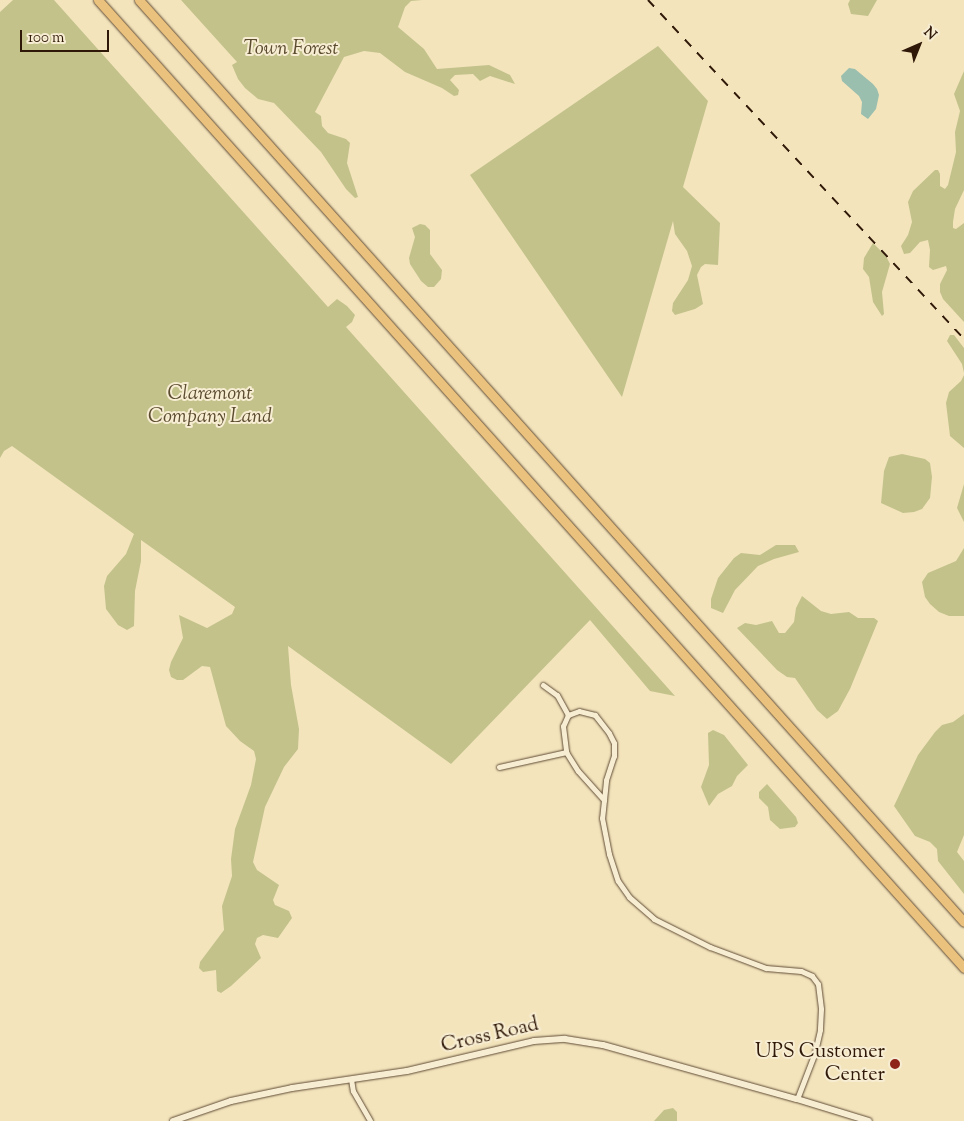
<!DOCTYPE html>
<html>
<head>
<meta charset="utf-8">
<style>
	body { margin:0 }
	#map { position:relative; width:964px; height:1121px; overflow:hidden; background:#f3e4bc; font-family:"Sorts Mill Goudy",serif }
	div>[style] { position:absolute }
	.green>* { inset:0; background:#c3c28b }
	.water>* { inset:0; background:#9bbfae }
	.roads { filter:drop-shadow(0 0 1px #604b34) drop-shadow(0 0 1px #604b34) }
	.minor>* { height:5px; margin:-2.5px; padding:0 2.5px; transform-origin:2.5px; border-radius:2.5px; background:#f7edd3 }
	.tertiary>* { height:6px; margin:-3px; padding:0 3px; transform-origin:3px; border-radius:3px; background:#f7edd3 }
	.motorway>* { height:9px; margin:-4.5px; padding:0 4.5px; transform-origin:4.5px; border-radius:4.5px; background:#eac27e }
	.rail>* { height:2px; margin-top:-1px; transform-origin:0; background:repeating-linear-gradient(90deg,#2f1807 0 9px,transparent 0 18px) }
	.dots>* { width:14px; height:14px; translate:-50% -50%; box-sizing:border-box; border:2px solid #f7edd3; border-radius:50% }
	span { translate:-50% -50%; white-space:nowrap; text-align:center; line-height:1.15; -webkit-text-stroke:4px #f7edd3; paint-order:stroke }
	.park-label { font-size:20px; color:#5b4b2f; font-style:italic }
	.street-label { font-size:20px; color:#2f1807 }
	.poi-label { font-size:20px; color:#2f1807 }
	.right { translate:-100% -50%; text-align:right }
	.north { position:absolute; left:894px; top:20px; width:50px; height:50px; -webkit-text-stroke:4px #f7edd3; paint-order:stroke; rotate:44deg; font-size:14px; font-weight:700; line-height:20px; text-align:center; color:#2f1807 }
	.north::after { content:''; display:block; margin:auto; width:18px; height:22px; background:#2f1807; clip-path:polygon(50% 0,100% 100%,50% 72%,0 100%) }
	.scale { position:absolute; left:20px; top:30px; width:89px; height:22px; box-sizing:border-box; border:2px solid #2f1807; border-top:0; padding-left:6px; font-size:15px; line-height:18px; white-space:nowrap; color:#2f1807; -webkit-text-stroke:4px #f7edd3; paint-order:stroke }
</style>
</head>
<body>
<div id="map">
	<div class="green">
		<i style="clip-path:polygon(13px 0,54px 0,328px 307px,337px 299px,347px 306px,355px 315px,352px 322px,346px 327px,675px 696px,650px 691px,590px 620px,451px 764px,288px 646px,291px 685px,299px 729px,298px 749px,284px 767px,265px 807px,253px 862px,257px 870px,279px 885px,273px 900px,275px 905px,289px 911px,292px 918px,278px 938px,263px 935px,257px 938px,255px 944px,261px 958px,231px 986px,221px 993px,217px 991px,216px 970px,203px 972px,199px 968px,200px 962px,224px 930px,222px 906px,232px 876px,231px 859px,235px 829px,251px 785px,256px 759px,254px 751px,240px 741px,226px 726px,210px 667px,202px 666px,183px 680px,177px 680px,171px 677px,169px 670px,171px 662px,183px 638px,179px 615px,207px 628px,232px 614px,235px 607px,141px 540px,141px 561px,135px 591px,134px 626px,127px 630px,118px 625px,106px 609px,104px 586px,107px 576px,126px 554px,134px 534px,12px 446px,4px 451px,0 458px,0 12px)"></i>
		<i style="clip-path:polygon(181px 0,422px 0,411px 1px,405px 7px,398px 27px,424px 49px,437px 69px,489px 65px,510px 75px,515px 84px,490px 76px,480px 81px,473px 74px,455px 75px,450px 80px,459px 90px,458px 95px,454px 96px,442px 88px,405px 72px,380px 53px,364px 51px,344px 57px,315px 112px,321px 116px,322px 126px,328px 133px,346px 139px,350px 143px,347px 163px,358px 197px,355px 198px,346px 189px,321px 152px,274px 103px,258px 99px,245px 88px,238px 79px,232px 65px,237px 62px)"></i>
		<i style="clip-path:polygon(850px 0,877px 0,868px 16px,851px 14px,848px 4px)"></i>
		<i style="clip-path:polygon(658px 46px,708px 101px,683px 187px,720px 223px,718px 265px,705px 264px,701px 267px,697px 275px,703px 304px,695px 309px,675px 315px,672px 311px,673px 303px,688px 280px,692px 266px,687px 251px,675px 234px,673px 221px,622px 397px,470px 175px)"></i>
		<i style="clip-path:polygon(964px 71px,964px 190px,955px 209px,953px 222px,953px 228px,956px 229px,964px 223px,964px 322px,943px 299px,940px 292px,940px 284px,947px 270px,946px 266px,933px 270px,929px 267px,930px 250px,928px 240px,920px 242px,910px 253px,904px 254px,901px 246px,908px 235px,912px 222px,908px 202px,913px 191px,935px 170px,938px 170px,940px 174px,940px 186px,945px 189px,948px 185px,956px 152px,955px 132px,960px 111px,954px 94px)"></i>
		<i style="clip-path:polygon(420px 224px,425px 225px,430px 230px,430px 254px,442px 270px,441px 279px,434px 287px,428px 287px,421px 281px,410px 264px,409px 258px,415px 237px,412px 228px)"></i>
		<i style="clip-path:polygon(873px 243px,886px 256px,890px 264px,882px 292px,884px 314px,882px 316px,873px 302px,869px 277px,863px 269px,864px 258px)"></i>
		<i style="clip-path:polygon(950px 335px,954px 335px,964px 348px,964px 373px,962px 364px,947px 341px)"></i>
		<i style="clip-path:polygon(964px 375px,964px 448px,950px 436px,946px 403px,949px 392px,961px 381px)"></i>
		<i style="clip-path:polygon(902px 454px,925px 459px,930px 463px,932px 477px,930px 498px,922px 509px,914px 512px,903px 513px,881px 503px,884px 471px,889px 457px)"></i>
		<i style="clip-path:polygon(964px 484px,964px 522px,957px 508px)"></i>
		<i style="clip-path:polygon(776px 545px,795px 545px,799px 552px,774px 559px,758px 566px,735px 590px,723px 613px,711px 608px,711px 599px,718px 578px,734px 558px,741px 553px,760px 555px)"></i>
		<i style="clip-path:polygon(964px 548px,964px 616px,949px 616px,939px 612px,930px 604px,925px 597px,922px 582px,928px 573px,956px 561px)"></i>
		<i style="clip-path:polygon(802px 596px,821px 611px,831px 614px,849px 612px,858px 618px,874px 618px,878px 621px,850px 689px,838px 711px,827px 719px,817px 710px,795px 678px,787px 677px,777px 670px,737px 628px,745px 623px,756px 625px,772px 621px,779px 633px,785px 633px,794px 622px,796px 608px)"></i>
		<i style="clip-path:polygon(964px 714px,964px 835px,957px 852px,964px 861px,964px 894px,938px 861px,937px 849px,930px 842px,915px 836px,894px 806px,918px 755px,935px 732px,942px 725px,953px 722px)"></i>
		<i style="clip-path:polygon(713px 730px,724px 735px,748px 765px,737px 776px,732px 786px,718px 794px,709px 806px,701px 787px,709px 765px,708px 733px)"></i>
		<i style="clip-path:polygon(767px 784px,796px 817px,798px 823px,795px 827px,780px 829px,770px 820px,768px 807px,759px 798px,759px 792px)"></i>
		<i style="clip-path:polygon(673px 1108px,677px 1112px,677px 1121px,654px 1121px,664px 1110px)"></i>
	</div>
	<div class="water">
		<i style="clip-path:polygon(849px 68px,855px 69px,873px 84px,877px 89px,879px 95px,876px 109px,868px 119px,861px 114px,862px 102px,859px 96px,842px 81px,841px 76px)"></i>
	</div>
	<div class="roads">
		<div class="minor">
			<i style="left:543px;top:685px;width:17px;rotate:36deg"></i>
			<i style="left:557px;top:695px;width:23px;rotate:61deg"></i>
			<i style="left:499px;top:767px;width:69px;rotate:-12.6deg"></i>
			<i style="left:604px;top:800px;width:20px;rotate:-84deg"></i>
			<i style="left:606px;top:780px;width:25px;rotate:-72deg"></i>
			<i style="left:614px;top:756px;width:13px;rotate:-90deg"></i>
			<i style="left:614px;top:743px;width:11px;rotate:-117deg"></i>
			<i style="left:609px;top:733px;width:23px;rotate:-128deg"></i>
			<i style="left:595px;top:715px;width:16px;rotate:-166deg"></i>
			<i style="left:579px;top:711px;width:12px;rotate:160deg"></i>
			<i style="left:568px;top:715px;width:12px;rotate:114deg"></i>
			<i style="left:563px;top:726px;width:26px;rotate:83deg"></i>
			<i style="left:566px;top:752px;width:22px;rotate:58deg"></i>
			<i style="left:578px;top:771px;width:39px;rotate:48deg"></i>
			<i style="left:604px;top:800px;width:18px;rotate:96deg"></i>
			<i style="left:602px;top:818px;width:37px;rotate:79deg"></i>
			<i style="left:609px;top:854px;width:28px;rotate:72deg"></i>
			<i style="left:618px;top:881px;width:19px;rotate:55deg"></i>
			<i style="left:629px;top:897px;width:33px;rotate:41deg"></i>
			<i style="left:654px;top:919px;width:63px;rotate:26.6deg"></i>
			<i style="left:710px;top:947px;width:60px;rotate:20.6deg"></i>
			<i style="left:766px;top:968px;width:35px;rotate:5deg"></i>
			<i style="left:801px;top:971px;width:12px;rotate:24deg"></i>
			<i style="left:812px;top:976px;width:10px;rotate:53deg"></i>
			<i style="left:818px;top:984px;width:25px;rotate:83deg"></i>
			<i style="left:821px;top:1009px;width:21px;rotate:93deg"></i>
			<i style="left:820px;top:1030px;width:26px;rotate:103deg"></i>
			<i style="left:814px;top:1055px;width:47px;rotate:111.1deg"></i>
			<i style="left:351px;top:1079px;width:12px;rotate:81deg"></i>
			<i style="left:353px;top:1091px;width:34px;rotate:60deg"></i>
		</div>
		<div class="tertiary">
			<i style="left:173px;top:1121px;width:61px;rotate:-19deg"></i>
			<i style="left:231px;top:1101px;width:62px;rotate:-12deg"></i>
			<i style="left:292px;top:1088px;width:116px;rotate:-8.4deg"></i>
			<i style="left:407px;top:1071px;width:130px;rotate:-13.3deg"></i>
			<i style="left:534px;top:1041px;width:31px;rotate:-4deg"></i>
			<i style="left:565px;top:1039px;width:38px;rotate:9deg"></i>
			<i style="left:603px;top:1045px;width:201px;rotate:15.6deg"></i>
			<i style="left:797px;top:1099px;width:75px;rotate:17deg"></i>
		</div>
		<div class="motorway">
			<i style="left:98px;top:0;width:1299px;rotate:48.18deg"></i>
			<i style="left:139px;top:0;width:1237px;rotate:48.18deg"></i>
		</div>
	</div>
	<div class="rail">
		<i style="left:648px;top:0;width:463px;rotate:47deg"></i>
	</div>
	<div class="dots">
		<i style="left:895px;top:1064px;background:#8f2418"></i>
	</div>
	<div class="park-label">
		<span style="left:291px;top:49px">Town Forest</span>
		<span style="left:210px;top:406px">Claremont<br>Company Land</span>
	</div>
	<div class="street-label">
		<span style="left:490px;top:1036px;rotate:-13deg">Cross Road</span>
	</div>
	<div class="poi-label">
		<span class="right" style="left:885px;top:1064px">UPS Customer<br>Center</span>
	</div>
	<div class="north">N</div>
	<div class="scale">100 m</div>
</div>
</body>
</html>
